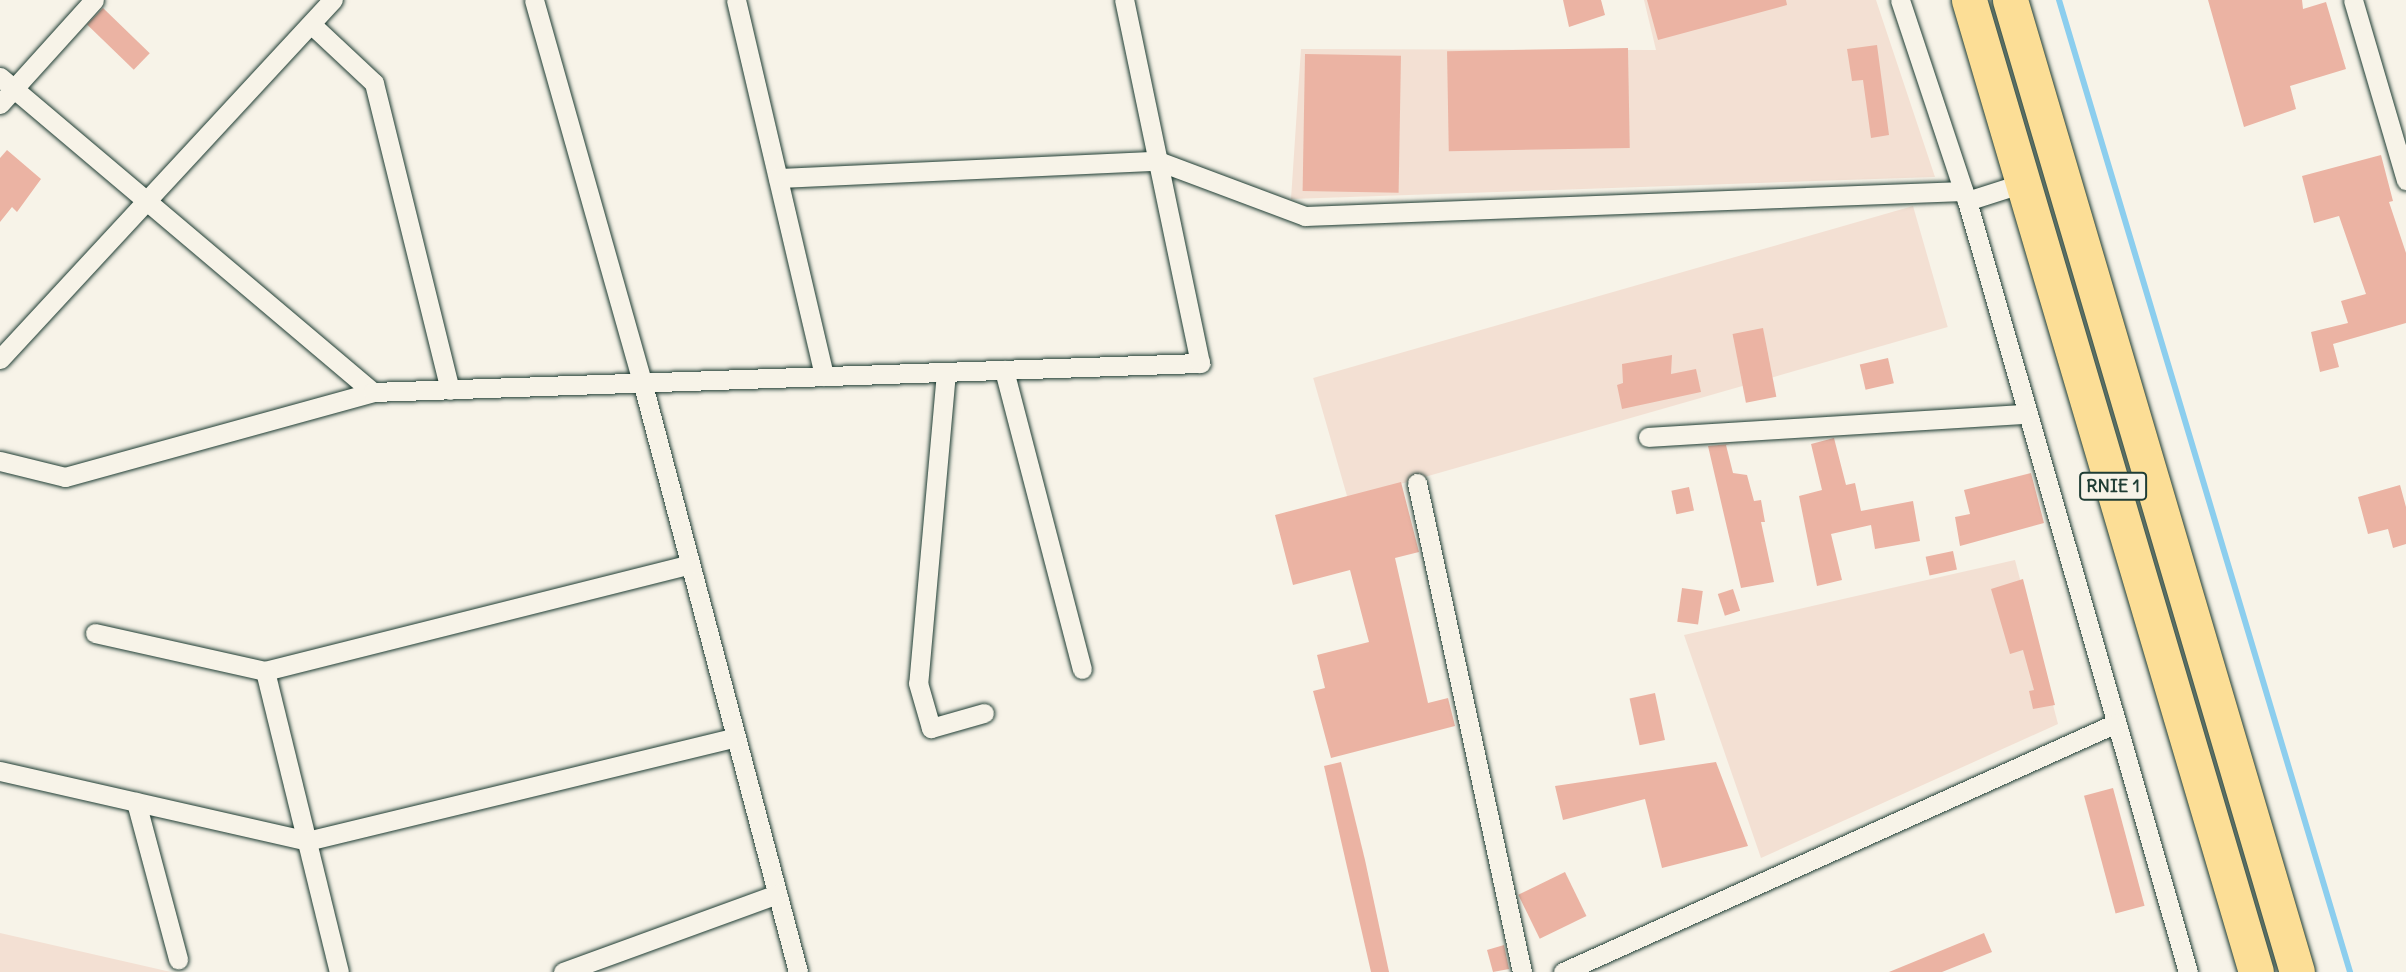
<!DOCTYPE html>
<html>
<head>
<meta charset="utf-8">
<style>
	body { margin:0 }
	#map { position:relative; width:2406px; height:972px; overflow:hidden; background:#f7f3e8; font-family:Delius,sans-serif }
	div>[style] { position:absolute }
	.built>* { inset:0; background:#f3e0d3; transform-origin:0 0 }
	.stream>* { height:6px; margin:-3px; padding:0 3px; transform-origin:3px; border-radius:3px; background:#8cceee }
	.building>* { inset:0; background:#ebb3a3; transform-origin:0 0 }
	.roads { filter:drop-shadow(0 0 2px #1f3d34) drop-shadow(0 0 2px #1f3d34) }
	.street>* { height:19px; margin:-9.5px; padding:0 9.5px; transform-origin:9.5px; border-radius:9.5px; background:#f7f3e8 }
	.highway>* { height:35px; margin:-17.5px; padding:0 17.5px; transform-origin:17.5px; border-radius:17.5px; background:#fcde96 }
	span { translate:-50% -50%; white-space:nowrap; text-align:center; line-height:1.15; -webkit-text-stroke:5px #f7f3e8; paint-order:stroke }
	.shield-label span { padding:2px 5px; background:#f7f3e8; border:2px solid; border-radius:5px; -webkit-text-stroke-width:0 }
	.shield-label { font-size:18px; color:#1f3d34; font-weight:700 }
</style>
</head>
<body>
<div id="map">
	<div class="built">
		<i style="clip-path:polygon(1644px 0,1876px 0,1935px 177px,1291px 199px,1301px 49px,1656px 50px)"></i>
		<i style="left:1913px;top:206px;width:126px;height:624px;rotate:74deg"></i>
		<i style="clip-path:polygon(2015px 560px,2058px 724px,1761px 858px,1684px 635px)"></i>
		<i style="clip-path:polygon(0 933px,171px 972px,0 972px)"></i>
	</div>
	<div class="stream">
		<i style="left:2059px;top:0;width:1015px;rotate:73.33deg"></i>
	</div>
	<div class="building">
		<i style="clip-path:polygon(1563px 0,1601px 0,1605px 15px,1569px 27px)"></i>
		<i style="clip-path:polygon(1647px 0,1786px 0,1787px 5px,1658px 40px)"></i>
		<i style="clip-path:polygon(2208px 0,2302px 0,2303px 9px,2326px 2px,2346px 69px,2290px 86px,2296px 109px,2244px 127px)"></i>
		<i style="left:103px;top:8px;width:65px;height:23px;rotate:44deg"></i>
		<i style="clip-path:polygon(1877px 45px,1889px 135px,1871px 138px,1863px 80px,1852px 81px,1847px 49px)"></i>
		<i style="left:1628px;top:48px;width:100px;height:181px;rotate:89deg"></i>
		<i style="left:1305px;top:54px;width:96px;height:137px;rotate:1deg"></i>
		<i style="clip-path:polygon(7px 150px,41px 179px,17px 212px,12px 207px,0 222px,0 158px)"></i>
		<i style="clip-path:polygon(2381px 155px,2393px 201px,2389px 202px,2406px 253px,2406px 323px,2333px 344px,2339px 367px,2320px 372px,2311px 332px,2348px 323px,2341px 301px,2366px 294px,2339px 216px,2314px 223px,2302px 176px)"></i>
		<i style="left:1763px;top:328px;width:70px;height:31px;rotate:79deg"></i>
		<i style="clip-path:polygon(1672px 355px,1671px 374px,1696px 369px,1701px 392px,1622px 409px,1617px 385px,1623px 383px,1622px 364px)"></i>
		<i style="left:1888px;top:358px;width:26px;height:29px;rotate:77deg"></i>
		<i style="clip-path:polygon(1834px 438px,1846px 485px,1855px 483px,1861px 511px,1913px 501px,1920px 541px,1875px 549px,1871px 525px,1831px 534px,1842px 580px,1817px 586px,1799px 496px,1822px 490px,1811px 444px)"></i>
		<i style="clip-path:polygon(1730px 444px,1726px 445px,1733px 473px,1747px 475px,1754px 501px,1761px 500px,1765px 522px,1761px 522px,1774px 582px,1741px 588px,1708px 446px)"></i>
		<i style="clip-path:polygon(2031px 473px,2044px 523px,1960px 546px,1955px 517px,1970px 514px,1964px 490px)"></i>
		<i style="clip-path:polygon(1401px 482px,1419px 552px,1395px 558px,1428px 703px,1448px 698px,1455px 726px,1331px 758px,1313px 691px,1325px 688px,1317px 655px,1369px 642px,1350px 570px,1293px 585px,1275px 515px)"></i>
		<i style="clip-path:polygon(2400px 485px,2406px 507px,2406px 544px,2393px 548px,2388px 529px,2368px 534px,2358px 497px)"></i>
		<i style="left:1689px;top:487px;width:24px;height:18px;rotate:78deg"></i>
		<i style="left:1953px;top:551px;width:19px;height:28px;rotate:78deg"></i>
		<i style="clip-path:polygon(2023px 579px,2055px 705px,2033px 709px,2029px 691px,2034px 690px,2023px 650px,2010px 654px,1991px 589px)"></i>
		<i style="left:1682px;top:588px;width:21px;height:34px;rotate:8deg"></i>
		<i style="left:1733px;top:589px;width:23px;height:16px;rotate:72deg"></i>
		<i style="left:1655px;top:693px;width:48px;height:26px;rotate:78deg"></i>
		<i style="clip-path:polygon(1341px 762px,1365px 860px,1389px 972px,1371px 972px,1324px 766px)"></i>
		<i style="clip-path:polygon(1716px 762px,1748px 846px,1662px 868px,1645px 799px,1563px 820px,1555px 786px)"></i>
		<i style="left:2113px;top:788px;width:122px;height:30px;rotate:75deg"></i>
		<i style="left:1565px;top:872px;width:49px;height:52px;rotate:64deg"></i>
		<i style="clip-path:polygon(1984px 933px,1992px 952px,1942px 972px,1889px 972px)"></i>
		<i style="clip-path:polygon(1504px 945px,1509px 969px,1493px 972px,1487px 950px)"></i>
	</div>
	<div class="roads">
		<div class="street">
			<i style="left:534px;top:0;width:396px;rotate:74.2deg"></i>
			<i style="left:642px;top:381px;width:611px;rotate:75.21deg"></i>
			<i style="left:736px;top:0;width:386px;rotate:76.8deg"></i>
			<i style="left:1900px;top:0;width:212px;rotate:71.6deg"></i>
			<i style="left:1967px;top:201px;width:802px;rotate:74.01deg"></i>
			<i style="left:2353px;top:0;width:188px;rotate:73.6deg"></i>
			<i style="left:311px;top:24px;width:86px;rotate:43.1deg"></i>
			<i style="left:374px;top:83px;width:316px;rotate:76.1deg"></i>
			<i style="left:0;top:77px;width:488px;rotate:40.2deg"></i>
			<i style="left:0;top:104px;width:140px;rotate:-47.9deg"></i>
			<i style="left:778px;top:178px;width:380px;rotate:-2.6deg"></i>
			<i style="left:1158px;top:161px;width:157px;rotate:20.5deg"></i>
			<i style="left:1305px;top:216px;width:659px;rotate:-2.17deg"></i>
			<i style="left:1967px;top:201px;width:59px;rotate:-17.8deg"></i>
			<i style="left:0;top:359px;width:490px;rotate:-47.2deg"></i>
			<i style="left:1004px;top:370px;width:309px;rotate:75.4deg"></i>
			<i style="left:946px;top:372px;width:312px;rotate:95.1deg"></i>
			<i style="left:918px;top:683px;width:47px;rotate:73.9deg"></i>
			<i style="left:931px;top:728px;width:55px;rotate:-15.8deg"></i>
			<i style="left:1648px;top:437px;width:378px;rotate:-3.5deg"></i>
			<i style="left:0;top:461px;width:67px;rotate:13.8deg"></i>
			<i style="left:65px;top:477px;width:320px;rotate:-15.4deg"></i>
			<i style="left:373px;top:392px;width:828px;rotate:-2.01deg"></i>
			<i style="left:1200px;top:363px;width:371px;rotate:-101.8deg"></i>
			<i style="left:1417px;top:483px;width:500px;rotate:77.88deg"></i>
			<i style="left:95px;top:633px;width:174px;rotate:12.6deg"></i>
			<i style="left:265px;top:671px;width:438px;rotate:-14.1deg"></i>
			<i style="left:265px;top:671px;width:310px;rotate:76.2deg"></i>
			<i style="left:0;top:771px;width:315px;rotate:12.8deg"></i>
			<i style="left:307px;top:841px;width:441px;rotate:-13.6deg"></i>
			<i style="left:136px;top:802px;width:163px;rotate:75deg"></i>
			<i style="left:563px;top:972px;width:228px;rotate:-20deg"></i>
			<i style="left:1563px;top:972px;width:604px;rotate:-24.23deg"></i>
		</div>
		<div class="highway">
			<i style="left:1969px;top:0;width:1013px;rotate:73.55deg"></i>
			<i style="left:2010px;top:0;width:1013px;rotate:73.55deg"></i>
		</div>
	</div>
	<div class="shield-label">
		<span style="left:2113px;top:486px">RNIE 1</span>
	</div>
</div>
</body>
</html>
